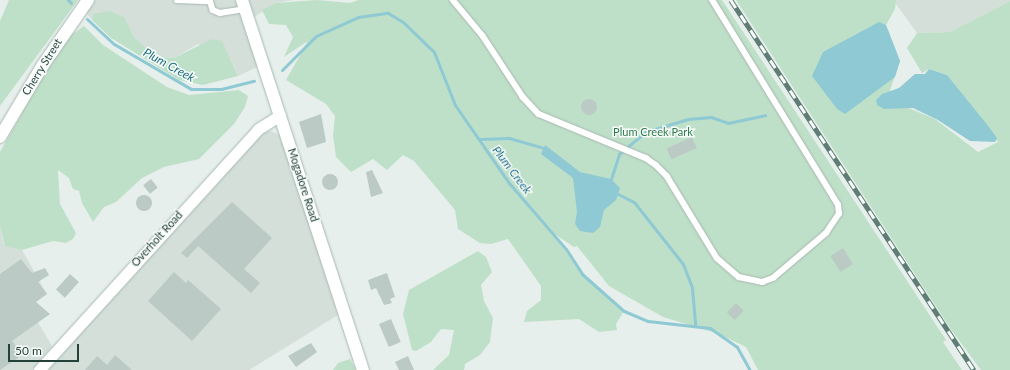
<!DOCTYPE html>
<html>
<head>
<meta charset="utf-8">
<style>
	body { margin:0 }
	#map { position:relative; width:1010px; height:370px; overflow:hidden; background:#e6efeb; font-family:Lato,sans-serif }
	div>[style] { position:absolute }
	.built>* { inset:0; background:#d4dfda }
	.green>* { inset:0; background:#bfe0c8 }
	.water>* { inset:0; background:#8ec9d4 }
	.stream>* { height:3px; margin:-1.5px; padding:0 1.5px; transform-origin:1.5px; border-radius:1.5px; background:#8ec9d4 }
	.building>* { inset:0; background:#bbcac4; transform-origin:0 0 }
	.round { border-radius:50% }
	.roads { filter:drop-shadow(0 0 1px #a8b8b2) drop-shadow(0 0 1px #a8b8b2) }
	.service>* { height:5.5px; margin:-2.75px; padding:0 2.75px; transform-origin:2.75px; border-radius:2.75px; background:#fff }
	.minor>* { height:11px; margin:-5.5px; padding:0 5.5px; transform-origin:5.5px; border-radius:5.5px; background:#fff }
	.tertiary>* { height:12px; margin:-6px; padding:0 6px; transform-origin:6px; border-radius:6px; background:#fff }
	.rail>* { height:4.5px; margin-top:-2.25px; transform-origin:0; background:repeating-linear-gradient(90deg,#f7fbf9 0 9px,#5f7d75 0 18px); box-sizing:border-box; border-block:1px solid #5f7d75 }
	span { translate:-50% -50%; white-space:nowrap; text-align:center; line-height:1.15; -webkit-text-stroke:3px #f7fbf9; paint-order:stroke }
	.street-label { font-size:11px; color:#24423a }
	.park-label { font-size:11px; color:#2d7a4b }
	.water-label { font-size:12px; color:#1c6f80; font-style:italic }
	.scale { position:absolute; left:8px; top:344px; width:71px; height:18px; box-sizing:border-box; border:2px solid #24423a; border-top:0; padding-left:5px; font-size:12px; line-height:14px; white-space:nowrap; color:#24423a; -webkit-text-stroke:3px #f7fbf9; paint-order:stroke }
</style>
</head>
<body>
<div id="map">
	<div class="built">
		<i style="clip-path:polygon(95px 0,238px 0,261px 65px,238px 76px,231px 60px,198px 44px,174px 58px,156px 57px,134px 37px,125px 18px,93px 14px,92px 20px,86px 12px)"></i>
		<i style="clip-path:polygon(248px 0,293px 0,276px 3px,254px 17px)"></i>
		<i style="clip-path:polygon(893px 0,1010px 0,1010px 1px,950px 32px,917px 33px)"></i>
		<i style="clip-path:polygon(271px 131px,283px 137px,338px 315px,249px 370px,40px 370px,262px 132px)"></i>
		<i style="clip-path:polygon(0 226px,4px 244px,22px 250px,47px 294px,29px 307px,52px 346px,32px 370px,0 370px)"></i>
	</div>
	<div class="green">
		<i style="clip-path:polygon(9px 0,78px 0,0 106px,0 21px)"></i>
		<i style="clip-path:polygon(317px 0,350px 3px,358px 0,722px 0,946px 340px,943px 342px,962px 370px,758px 370px,746px 347px,719px 334px,663px 317px,609px 286px,577px 246px,574px 247px,553px 233px,582px 274px,624px 311px,616px 324px,617px 330px,599px 332px,579px 319px,524px 322px,527px 311px,541px 300px,541px 286px,508px 239px,491px 244px,480px 243px,458px 229px,455px 210px,414px 161px,403px 155px,387px 170px,373px 159px,351px 172px,336px 157px,333px 135px,335px 116px,326px 104px,286px 80px,308px 41px,284px 57px,293px 37px,286px 25px,269px 24px,262px 10px,276px 3px)"></i>
		<i style="clip-path:polygon(736px 0,896px 0,895px 9px,886px 25px,900px 61px,887px 99px,935px 119px,978px 152px,998px 142px,968px 110px,947px 75px,929px 69px,922px 73px,907px 48px,917px 33px,950px 32px,1010px 1px,1010px 370px,981px 370px,952px 331px)"></i>
		<i style="clip-path:polygon(110px 11px,125px 18px,134px 37px,156px 57px,174px 58px,212px 39px,222px 41px,238px 76px,203px 85px,179px 80px,111px 38px,92px 20px,93px 14px)"></i>
		<i style="clip-path:polygon(84px 26px,103px 45px,167px 87px,189px 95px,239px 90px,248px 96px,245px 107px,234px 124px,199px 159px,164px 167px,142px 178px,116px 202px,104px 207px,93px 222px,82px 203px,79px 191px,73px 189px,69px 178px,58px 170px,60px 204px,76px 233px,73px 239px,66px 243px,53px 241px,22px 250px,5px 246px,0 226px,0 152px,44px 74px,69px 37px)"></i>
		<i style="clip-path:polygon(478px 251px,486px 257px,492px 272px,481px 285px,484px 301px,493px 318px,490px 342px,480px 355px,465px 364px,464px 370px,433px 370px,449px 355px,454px 330px,441px 329px,431px 342px,416px 351px,412px 350px,403px 314px,409px 290px)"></i>
		<i style="clip-path:polygon(350px 359px,356px 370px,333px 370px,338px 363px)"></i>
	</div>
	<div class="water">
		<i style="clip-path:polygon(879px 22px,886px 25px,900px 61px,895px 77px,845px 114px,837px 109px,812px 76px,823px 52px)"></i>
		<i style="clip-path:polygon(929px 69px,947px 75px,989px 127px,997px 138px,995px 142px,970px 141px,938px 120px,913px 108px,884px 109px,877px 105px,876px 100px,882px 94px,899px 88px,915px 74px,925px 74px)"></i>
		<i style="clip-path:polygon(545px 145px,580px 172px,611px 179px,620px 188px,616px 200px,604px 210px,600px 227px,593px 233px,580px 231px,575px 224px,577px 212px,573px 178px,541px 154px)"></i>
	</div>
	<div class="stream">
		<i style="left:68px;top:0;width:4px;rotate:45deg"></i>
		<i style="left:87px;top:19px;width:37px;rotate:43deg"></i>
		<i style="left:114px;top:44px;width:89px;rotate:30.3deg"></i>
		<i style="left:191px;top:89px;width:30px"></i>
		<i style="left:221px;top:89px;width:34px;rotate:-14deg"></i>
		<i style="left:282px;top:70px;width:48px;rotate:-45deg"></i>
		<i style="left:316px;top:36px;width:46px;rotate:-24.3deg"></i>
		<i style="left:358px;top:17px;width:30px;rotate:-8deg"></i>
		<i style="left:388px;top:13px;width:17px;rotate:31deg"></i>
		<i style="left:403px;top:22px;width:43px;rotate:44.1deg"></i>
		<i style="left:434px;top:52px;width:57px;rotate:68.4deg"></i>
		<i style="left:455px;top:105px;width:95px;rotate:55.3deg"></i>
		<i style="left:509px;top:183px;width:87px;rotate:49.2deg"></i>
		<i style="left:566px;top:249px;width:30px;rotate:57deg"></i>
		<i style="left:582px;top:274px;width:56px;rotate:41.4deg"></i>
		<i style="left:624px;top:311px;width:26px;rotate:23deg"></i>
		<i style="left:648px;top:321px;width:62px;rotate:6.4deg"></i>
		<i style="left:710px;top:328px;width:33px;rotate:35deg"></i>
		<i style="left:737px;top:347px;width:26px;rotate:61deg"></i>
		<i style="left:480px;top:139px;width:29px;rotate:-2deg"></i>
		<i style="left:509px;top:138px;width:35px;rotate:16deg"></i>
		<i style="left:611px;top:179px;width:26px;rotate:-72deg"></i>
		<i style="left:619px;top:154px;width:34px;rotate:-40deg"></i>
		<i style="left:645px;top:132px;width:45px;rotate:-16.8deg"></i>
		<i style="left:688px;top:119px;width:23px;rotate:-5deg"></i>
		<i style="left:711px;top:117px;width:18px;rotate:19deg"></i>
		<i style="left:728px;top:123px;width:38px;rotate:-12deg"></i>
		<i style="left:618px;top:194px;width:18px;rotate:27deg"></i>
		<i style="left:634px;top:202px;width:79px;rotate:51.7deg"></i>
		<i style="left:683px;top:264px;width:26px;rotate:69deg"></i>
		<i style="left:692px;top:288px;width:38px;rotate:85deg"></i>
	</div>
	<div class="building">
		<i class="round" style="left:581px;top:99px;width:16px;height:16px"></i>
		<i style="clip-path:polygon(321px 114px,326px 142px,307px 148px,299px 122px)"></i>
		<i style="left:692px;top:137px;width:12px;height:28px;rotate:66deg"></i>
		<i style="clip-path:polygon(372px 170px,383px 193px,371px 197px,366px 172px)"></i>
		<i class="round" style="left:322px;top:174px;width:16px;height:16px"></i>
		<i style="left:151px;top:179px;width:11px;height:10px;rotate:52deg"></i>
		<i class="round" style="left:136px;top:195px;width:16px;height:16px"></i>
		<i style="clip-path:polygon(232px 202px,272px 238px,244px 269px,260px 283px,251px 293px,198px 246px,187px 258px,181px 253px)"></i>
		<i style="left:843px;top:248px;width:19px;height:15px;rotate:58deg"></i>
		<i style="clip-path:polygon(21px 259px,32px 273px,45px 268px,49px 275px,38px 282px,47px 294px,36px 302px,50px 314px,12px 341px,20px 351px,18px 358px,0 370px,0 274px)"></i>
		<i style="clip-path:polygon(174px 272px,186px 283px,188px 280px,221px 309px,192px 341px,148px 301px)"></i>
		<i style="clip-path:polygon(387px 273px,395px 297px,390px 299px,392px 303px,384px 305px,376px 288px,371px 290px,368px 280px)"></i>
		<i style="left:70px;top:274px;width:12px;height:21px;rotate:42deg"></i>
		<i style="left:736px;top:303px;width:11px;height:13px;rotate:45deg"></i>
		<i style="left:391px;top:319px;width:25px;height:13px;rotate:67deg"></i>
		<i style="clip-path:polygon(311px 343px,317px 352px,296px 367px,288px 356px)"></i>
		<i style="clip-path:polygon(115px 355px,132px 370px,85px 370px,97px 356px,107px 365px)"></i>
		<i style="clip-path:polygon(408px 356px,414px 370px,399px 370px,395px 362px)"></i>
	</div>
	<div class="roads">
		<div class="service">
			<i style="left:177px;top:0;width:33px;rotate:2deg"></i>
			<i style="left:210px;top:0;width:10px;rotate:73deg"></i>
			<i style="left:213px;top:10px;width:8px;rotate:23deg"></i>
			<i style="left:220px;top:13px;width:26px;rotate:-9deg"></i>
			<i style="left:453px;top:0;width:47px;rotate:50.2deg"></i>
			<i style="left:483px;top:36px;width:73px;rotate:56.7deg"></i>
			<i style="left:523px;top:97px;width:23px;rotate:47deg"></i>
			<i style="left:539px;top:114px;width:116px;rotate:22.4deg"></i>
			<i style="left:646px;top:158px;width:12px;rotate:35deg"></i>
			<i style="left:656px;top:165px;width:16px;rotate:45deg"></i>
			<i style="left:667px;top:176px;width:96px;rotate:58.6deg"></i>
			<i style="left:717px;top:258px;width:29px;rotate:41deg"></i>
			<i style="left:739px;top:277px;width:24px;rotate:12deg"></i>
			<i style="left:762px;top:282px;width:12px;rotate:-20deg"></i>
			<i style="left:773px;top:278px;width:70px;rotate:-40.3deg"></i>
			<i style="left:826px;top:233px;width:23px;rotate:-56deg"></i>
			<i style="left:839px;top:214px;width:9px;rotate:-96deg"></i>
			<i style="left:838px;top:205px;width:241px;rotate:-121.6deg"></i>
		</div>
		<div class="minor">
			<i style="left:39px;top:370px;width:326px;rotate:-47.7deg"></i>
			<i style="left:258px;top:129px;width:26px;rotate:-32deg"></i>
		</div>
		<div class="tertiary">
			<i style="left:242px;top:0;width:389px;rotate:71.9deg"></i>
			<i style="left:0;top:137px;width:84px;rotate:-59.2deg"></i>
			<i style="left:43px;top:65px;width:79px;rotate:-55.3deg"></i>
		</div>
	</div>
	<div class="rail">
		<i style="left:731px;top:0;width:443px;rotate:56.7deg"></i>
	</div>
	<div class="street-label">
		<span style="left:42px;top:67px;rotate:-58deg">Cherry Street</span>
		<span style="left:303px;top:185px;rotate:72deg">Mogadore Road</span>
		<span style="left:157px;top:239px;rotate:-48deg">Overholt Road</span>
	</div>
	<div class="park-label">
		<span style="left:653px;top:132px">Plum Creek Park</span>
	</div>
	<div class="water-label">
		<span style="left:169px;top:65px;rotate:29deg">Plum Creek</span>
		<span style="left:512px;top:170px;rotate:53deg">Plum Creek</span>
	</div>
	<div class="scale">50 m</div>
</div>
</body>
</html>
